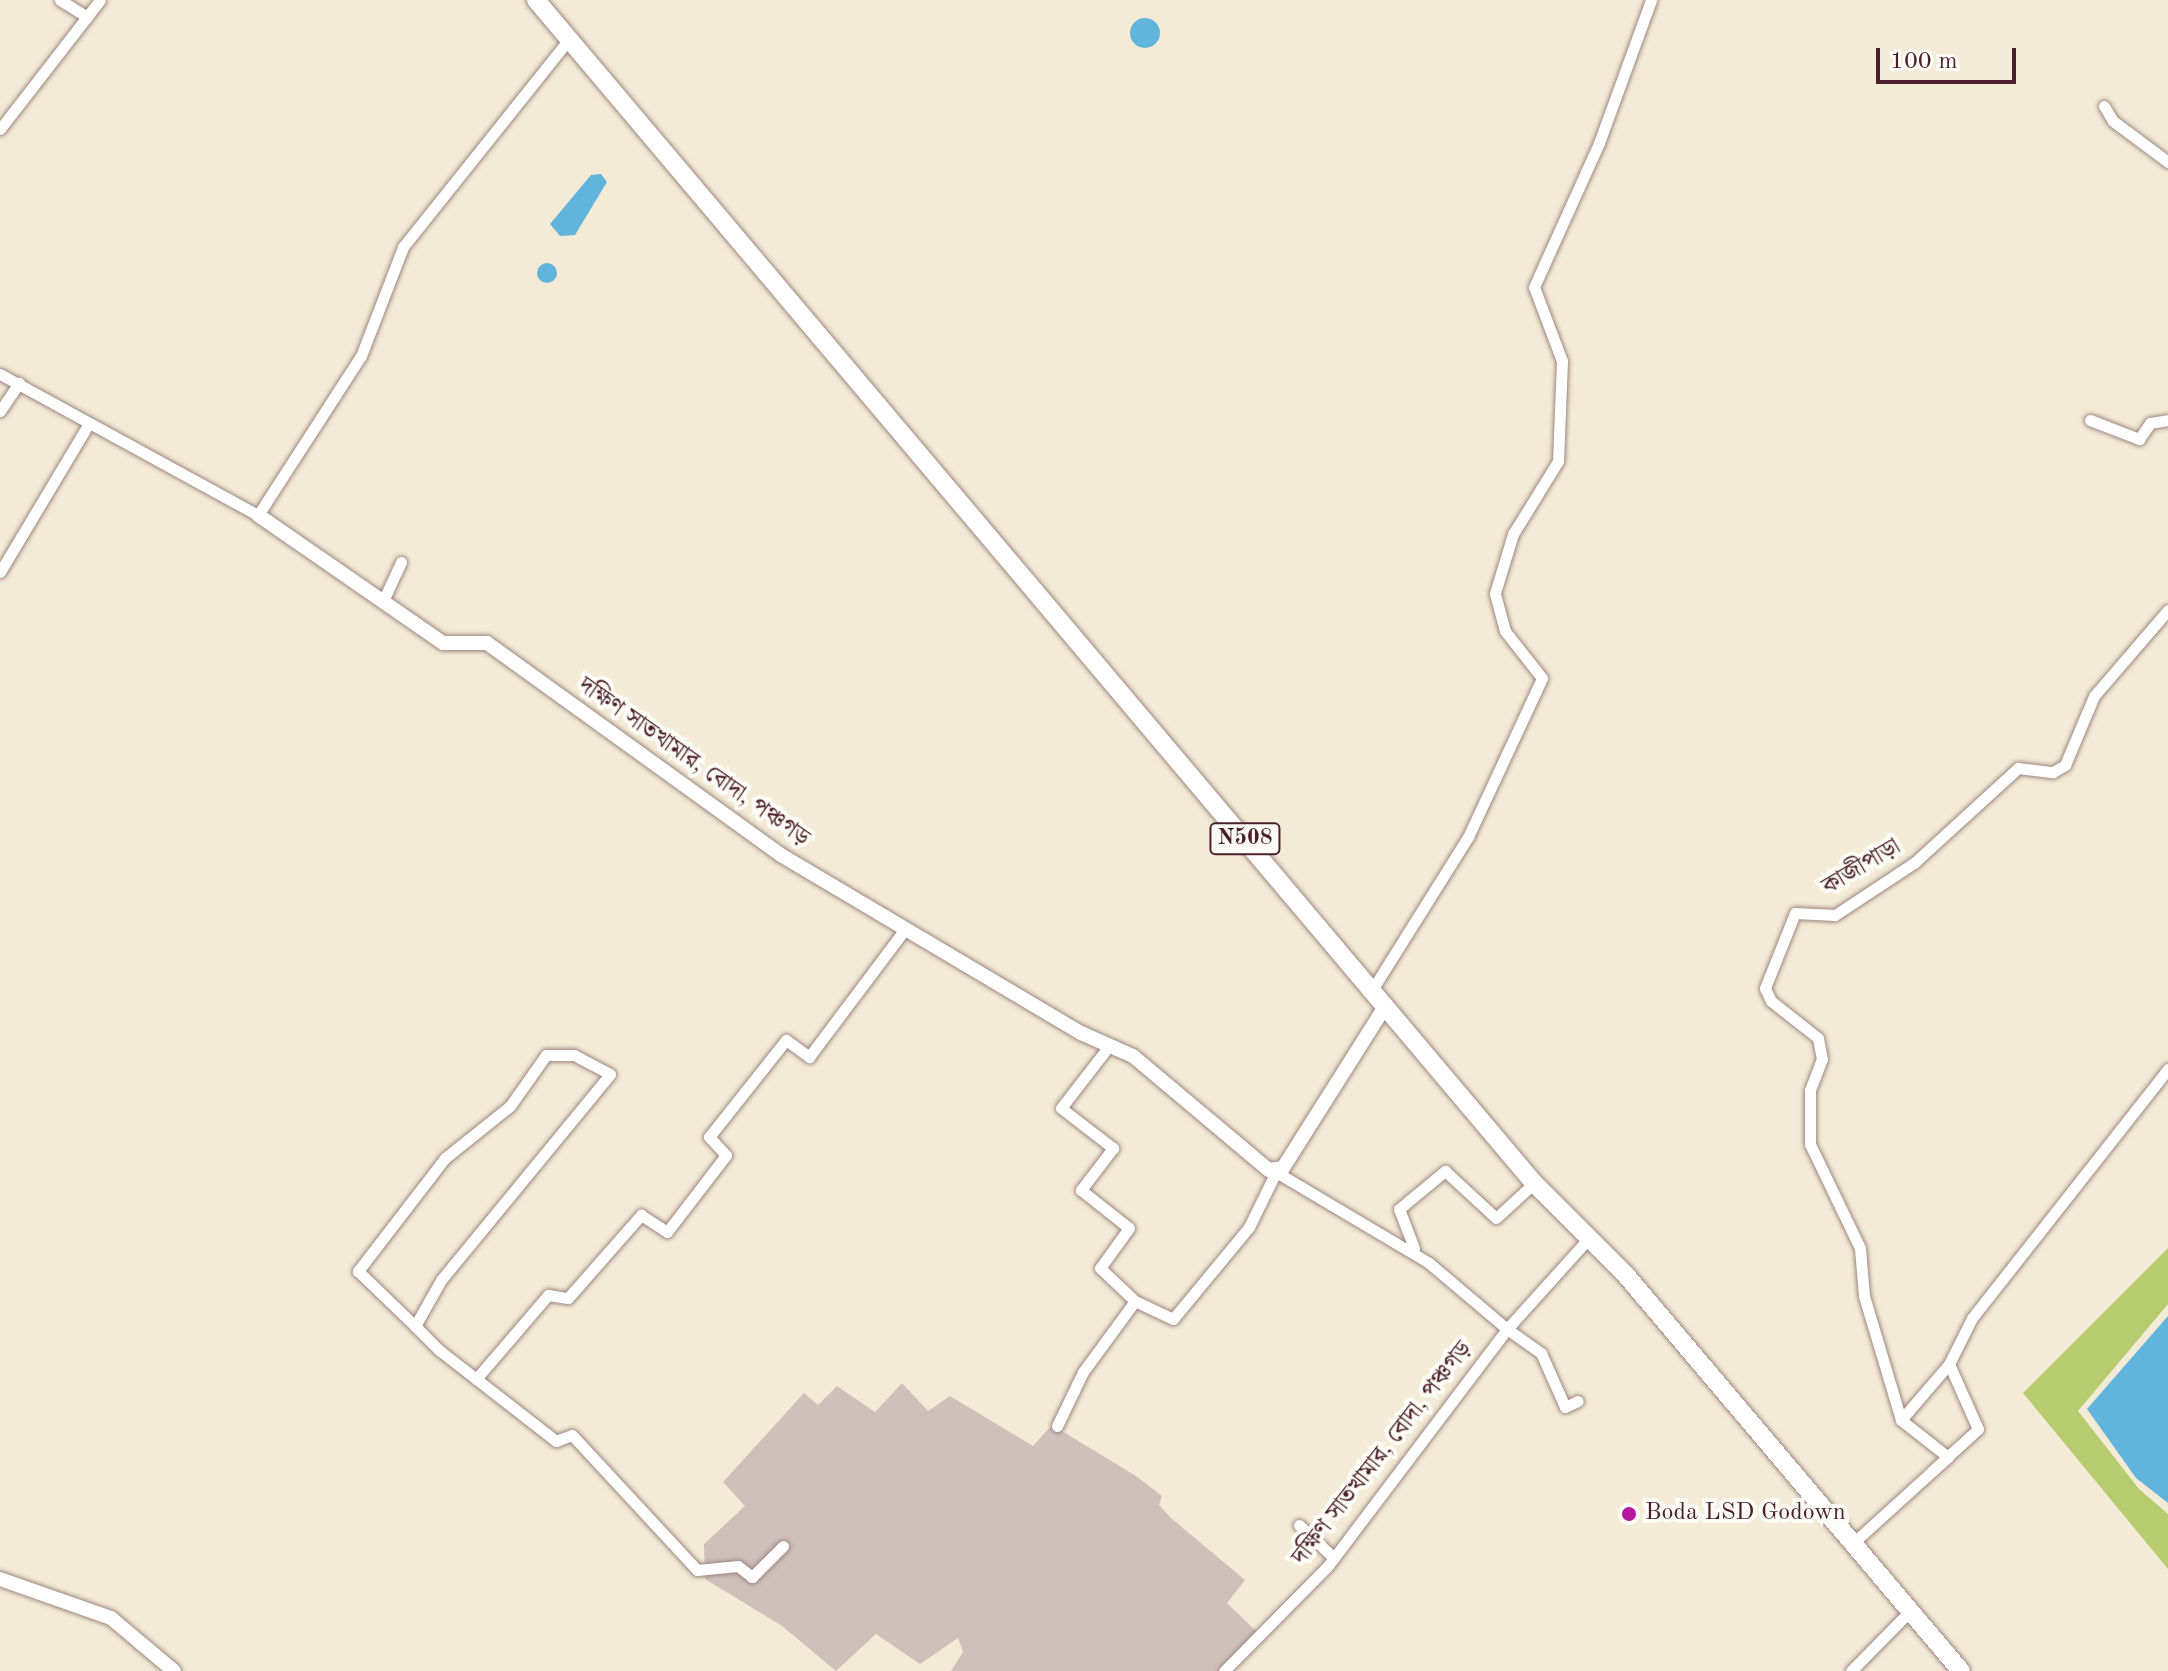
<!DOCTYPE html>
<html>
<head>
<meta charset="utf-8">
<style>
	body { margin:0 }
	#map { position:relative; width:2168px; height:1671px; overflow:hidden; background:#f3ebd5; font-family:"Old Standard TT","Noto Serif Bengali",serif }
	div>[style] { position:absolute }
	.industrial>* { inset:0; background:#cfc0bb }
	.green>* { inset:0; background:#b7cb6f }
	.water>* { inset:0; background:#61b5dd }
	.round { border-radius:50% }
	.roads { filter:drop-shadow(0 0 2px #9e8580) drop-shadow(0 0 2px #9e8580) }
	.minor>* { height:11px; margin:-5.5px; padding:0 5.5px; transform-origin:5.5px; border-radius:5.5px; background:#fff }
	.tertiary>* { height:14px; margin:-7px; padding:0 7px; transform-origin:7px; border-radius:7px; background:#fff }
	.trunk>* { height:18px; margin:-9px; padding:0 9px; transform-origin:9px; border-radius:9px; background:#fff }
	.dots>* { width:22px; height:22px; translate:-50% -50%; box-sizing:border-box; border:4px solid #fdfcf7; border-radius:50% }
	span { translate:-50% -50%; white-space:nowrap; text-align:center; line-height:1.15; -webkit-text-stroke:8px #fdfcf7; paint-order:stroke }
	.shield-label span { padding:2px 6px; background:#fdfcf7; border:2px solid; border-radius:6px; -webkit-text-stroke-width:0 }
	.shield-label { font-size:22px; color:#4a1f2b; font-weight:700 }
	.street-label { font-size:24px; color:#4a1f2b }
	.poi-label { font-size:24px; color:#4a1f2b }
	.left { translate:0 -50%; text-align:left }
	.scale { position:absolute; left:1876px; top:48px; width:140px; height:36px; box-sizing:border-box; border:4px solid #4a1f2b; border-top:0; padding-left:10px; font-size:24px; line-height:28px; white-space:nowrap; color:#4a1f2b; -webkit-text-stroke:6px #fdfcf7; paint-order:stroke }
</style>
</head>
<body>
<div id="map">
	<div class="industrial">
		<i style="clip-path:polygon(902px 1383px,928px 1411px,950px 1396px,1033px 1446px,1052px 1425px,1136px 1476px,1162px 1496px,1159px 1505px,1171px 1518px,1245px 1580px,1227px 1603px,1258px 1633px,1218px 1671px,951px 1671px,963px 1652px,958px 1638px,920px 1664px,876px 1634px,836px 1671px,782px 1626px,705px 1579px,704px 1544px,745px 1506px,723px 1482px,804px 1393px,818px 1405px,837px 1386px,875px 1412px)"></i>
	</div>
	<div class="green">
		<i style="clip-path:polygon(2168px 1248px,2168px 1304px,2078px 1411px,2139px 1489px,2168px 1514px,2168px 1569px,2023px 1393px)"></i>
	</div>
	<div class="water">
		<i class="round" style="left:1130px;top:18px;width:30px;height:30px"></i>
		<i style="clip-path:polygon(601px 174px,607px 182px,575px 235px,560px 236px,550px 224px,591px 175px)"></i>
		<i class="round" style="left:537px;top:263px;width:20px;height:20px"></i>
		<i style="clip-path:polygon(2168px 1316px,2168px 1503px,2136px 1478px,2087px 1409px)"></i>
	</div>
	<div class="roads">
		<div class="minor">
			<i style="left:60px;top:0;width:32px;rotate:32deg"></i>
			<i style="left:2104px;top:106px;width:17px;rotate:59deg"></i>
			<i style="left:2113px;top:121px;width:69px;rotate:36.7deg"></i>
			<i style="left:0;top:129px;width:163px;rotate:-52.2deg"></i>
			<i style="left:0;top:374px;width:294px;rotate:28.7deg"></i>
			<i style="left:258px;top:515px;width:189px;rotate:-57.1deg"></i>
			<i style="left:361px;top:356px;width:117px;rotate:-68.9deg"></i>
			<i style="left:403px;top:247px;width:266px;rotate:-51.4deg"></i>
			<i style="left:0;top:411px;width:34px;rotate:-56deg"></i>
			<i style="left:2090px;top:420px;width:53px;rotate:21.2deg"></i>
			<i style="left:2139px;top:439px;width:19px;rotate:-55deg"></i>
			<i style="left:2150px;top:423px;width:18px;rotate:-9deg"></i>
			<i style="left:0;top:572px;width:171px;rotate:-59.1deg"></i>
			<i style="left:383px;top:601px;width:43px;rotate:-65.2deg"></i>
			<i style="left:1372px;top:990px;width:181px;rotate:-57.9deg"></i>
			<i style="left:1468px;top:837px;width:175px;rotate:-65deg"></i>
			<i style="left:1542px;top:678px;width:60px;rotate:-128.2deg"></i>
			<i style="left:1505px;top:631px;width:39px;rotate:-105deg"></i>
			<i style="left:1495px;top:593px;width:62px;rotate:-73deg"></i>
			<i style="left:1513px;top:534px;width:86px;rotate:-58.3deg"></i>
			<i style="left:1558px;top:461px;width:100px;rotate:-87.7deg"></i>
			<i style="left:1562px;top:361px;width:79px;rotate:-110.7deg"></i>
			<i style="left:1534px;top:287px;width:158px;rotate:-65.7deg"></i>
			<i style="left:1599px;top:143px;width:152px;rotate:-70deg"></i>
			<i style="left:1109px;top:1046px;width:78px;rotate:127.7deg"></i>
			<i style="left:1061px;top:1108px;width:66px;rotate:37.6deg"></i>
			<i style="left:1113px;top:1148px;width:53px;rotate:127.3deg"></i>
			<i style="left:1081px;top:1190px;width:61px;rotate:38.4deg"></i>
			<i style="left:1129px;top:1228px;width:49px;rotate:125.9deg"></i>
			<i style="left:1100px;top:1268px;width:48px;rotate:43.3deg"></i>
			<i style="left:1414px;top:1248px;width:42px;rotate:-111deg"></i>
			<i style="left:1399px;top:1209px;width:60px;rotate:-39.6deg"></i>
			<i style="left:1445px;top:1171px;width:69px;rotate:42.7deg"></i>
			<i style="left:1496px;top:1218px;width:52px;rotate:-42.6deg"></i>
			<i style="left:415px;top:1326px;width:53px;rotate:-60.5deg"></i>
			<i style="left:441px;top:1280px;width:266px;rotate:-50.6deg"></i>
			<i style="left:610px;top:1074px;width:41px;rotate:-152.2deg"></i>
			<i style="left:574px;top:1055px;width:28px;rotate:180deg"></i>
			<i style="left:546px;top:1055px;width:62px;rotate:125.2deg"></i>
			<i style="left:510px;top:1106px;width:83px;rotate:141.3deg"></i>
			<i style="left:445px;top:1158px;width:143px;rotate:127.6deg"></i>
			<i style="left:358px;top:1271px;width:79px;rotate:44deg"></i>
			<i style="left:415px;top:1326px;width:34px;rotate:45deg"></i>
			<i style="left:439px;top:1350px;width:148px;rotate:37.9deg"></i>
			<i style="left:556px;top:1441px;width:17px;rotate:-21deg"></i>
			<i style="left:572px;top:1435px;width:184px;rotate:47.2deg"></i>
			<i style="left:697px;top:1570px;width:41px;rotate:-5.6deg"></i>
			<i style="left:738px;top:1566px;width:18px;rotate:38deg"></i>
			<i style="left:752px;top:1577px;width:44px;rotate:-45deg"></i>
			<i style="left:1949px;top:1364px;width:74px;rotate:130.6deg"></i>
			<i style="left:1901px;top:1420px;width:129px;rotate:-106.6deg"></i>
			<i style="left:1864px;top:1296px;width:48px;rotate:-94.8deg"></i>
			<i style="left:1860px;top:1248px;width:115px;rotate:-115.7deg"></i>
			<i style="left:1810px;top:1144px;width:54px;rotate:-90deg"></i>
			<i style="left:1810px;top:1090px;width:33px;rotate:-69deg"></i>
			<i style="left:1822px;top:1059px;width:21px;rotate:-101deg"></i>
			<i style="left:1818px;top:1038px;width:60px;rotate:-141.8deg"></i>
			<i style="left:1771px;top:1001px;width:14px;rotate:-115deg"></i>
			<i style="left:1765px;top:988px;width:81px;rotate:-68.2deg"></i>
			<i style="left:1795px;top:913px;width:40px;rotate:2.9deg"></i>
			<i style="left:1835px;top:915px;width:95px;rotate:-33.4deg"></i>
			<i style="left:1914px;top:863px;width:141px;rotate:-42.4deg"></i>
			<i style="left:2018px;top:768px;width:35px;rotate:7deg"></i>
			<i style="left:2053px;top:772px;width:14px;rotate:-30deg"></i>
			<i style="left:2065px;top:765px;width:75px;rotate:-67.2deg"></i>
			<i style="left:2094px;top:696px;width:113px;rotate:-49.3deg"></i>
			<i style="left:476px;top:1379px;width:111px;rotate:-49.4deg"></i>
			<i style="left:548px;top:1295px;width:20px;rotate:9deg"></i>
			<i style="left:568px;top:1298px;width:111px;rotate:-48.7deg"></i>
			<i style="left:641px;top:1215px;width:31px;rotate:33deg"></i>
			<i style="left:667px;top:1232px;width:97px;rotate:-52.5deg"></i>
			<i style="left:726px;top:1155px;width:25px;rotate:-133deg"></i>
			<i style="left:709px;top:1137px;width:124px;rotate:-51.6deg"></i>
			<i style="left:786px;top:1040px;width:29px;rotate:36deg"></i>
			<i style="left:809px;top:1057px;width:160px;rotate:-53.1deg"></i>
			<i style="left:1057px;top:1426px;width:60px;rotate:-64.3deg"></i>
			<i style="left:1083px;top:1372px;width:88px;rotate:-53.8deg"></i>
			<i style="left:1135px;top:1301px;width:42px;rotate:25.3deg"></i>
			<i style="left:1173px;top:1319px;width:119px;rotate:-50.4deg"></i>
			<i style="left:1249px;top:1227px;width:61px;rotate:-63.9deg"></i>
			<i style="left:1276px;top:1172px;width:178px;rotate:30.7deg"></i>
			<i style="left:1429px;top:1263px;width:102px;rotate:40.2deg"></i>
			<i style="left:1507px;top:1329px;width:122px;rotate:-48deg"></i>
			<i style="left:1932px;top:1471px;width:62px;rotate:-42.4deg"></i>
			<i style="left:1978px;top:1429px;width:71px;rotate:-114deg"></i>
			<i style="left:1949px;top:1364px;width:51px;rotate:-63.4deg"></i>
			<i style="left:1972px;top:1318px;width:317px;rotate:-51.8deg"></i>
			<i style="left:1299px;top:1525px;width:48px;rotate:43.3deg"></i>
			<i style="left:1853px;top:1543px;width:128px;rotate:-42.2deg"></i>
			<i style="left:1948px;top:1457px;width:60px;rotate:-141.8deg"></i>
			<i style="left:1224px;top:1671px;width:146px;rotate:-45.3deg"></i>
			<i style="left:1327px;top:1567px;width:298px;rotate:-52.9deg"></i>
			<i style="left:1507px;top:1329px;width:42px;rotate:35.2deg"></i>
			<i style="left:1541px;top:1353px;width:59px;rotate:66deg"></i>
			<i style="left:1565px;top:1407px;width:14px;rotate:-25deg"></i>
			<i style="left:1851px;top:1671px;width:84px;rotate:-45.5deg"></i>
		</div>
		<div class="tertiary">
			<i style="left:258px;top:515px;width:225px;rotate:34.7deg"></i>
			<i style="left:443px;top:643px;width:44px"></i>
			<i style="left:487px;top:643px;width:362px;rotate:35.8deg"></i>
			<i style="left:781px;top:855px;width:349px;rotate:30.7deg"></i>
			<i style="left:1081px;top:1033px;width:57px;rotate:23.9deg"></i>
			<i style="left:1133px;top:1056px;width:177px;rotate:40deg"></i>
			<i style="left:1269px;top:1170px;width:14px;rotate:-8deg"></i>
			<i style="left:1283px;top:1168px;width:193px;rotate:-57.7deg"></i>
			<i style="left:0;top:1579px;width:118px;rotate:19.4deg"></i>
			<i style="left:111px;top:1618px;width:82px;rotate:40.1deg"></i>
		</div>
		<div class="trunk">
			<i style="left:536px;top:0;width:1548px;rotate:49.85deg"></i>
			<i style="left:1534px;top:1183px;width:129px;rotate:45deg"></i>
			<i style="left:1625px;top:1274px;width:520px;rotate:49.76deg"></i>
		</div>
	</div>
	<div class="dots">
		<i style="left:1629px;top:1514px;background:#b5179e"></i>
	</div>
	<div class="shield-label">
		<span style="left:1245px;top:839px">N508</span>
	</div>
	<div class="street-label">
		<span style="left:693px;top:763px;rotate:35deg">দক্ষিণ সাতখামার, বোদা, পঞ্চগড়</span>
		<span style="left:1862px;top:868px;rotate:-31deg">কাজীপাড়া</span>
		<span style="left:1383px;top:1454px;rotate:-52deg">দক্ষিণ সাতখামার, বোদা, পঞ্চগড়</span>
	</div>
	<div class="poi-label">
		<span class="left" style="left:1645px;top:1514px">Boda LSD Godown</span>
	</div>
	<div class="scale">100 m</div>
</div>
</body>
</html>
